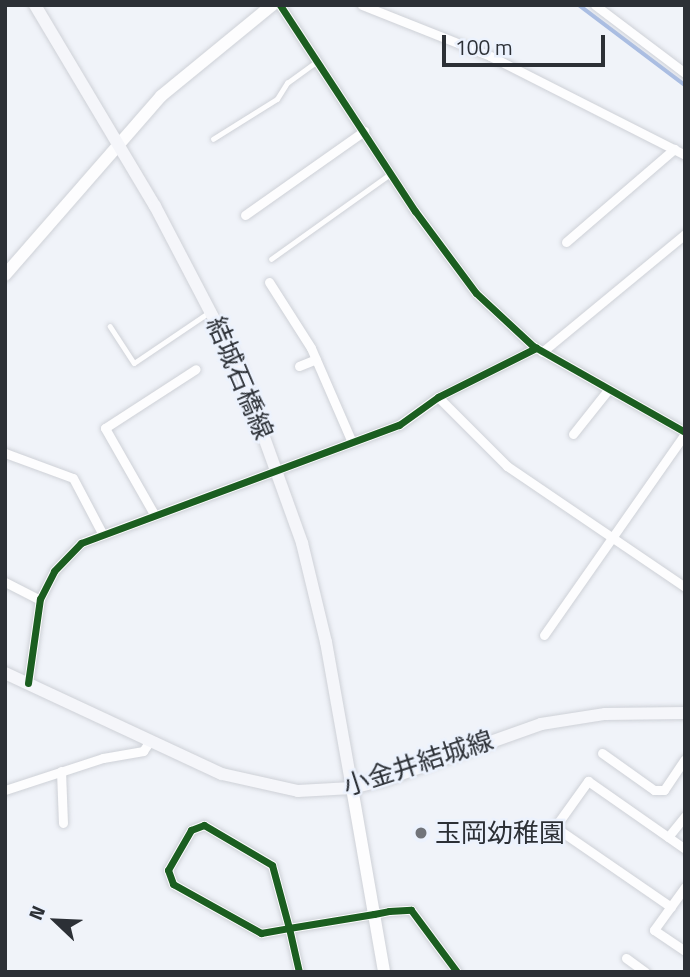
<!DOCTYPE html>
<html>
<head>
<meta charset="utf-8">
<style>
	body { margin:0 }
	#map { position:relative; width:690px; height:977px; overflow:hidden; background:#f0f3f9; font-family:"Titillium Web","Noto Sans JP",sans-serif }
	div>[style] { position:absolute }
	.stream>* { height:3.5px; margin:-1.75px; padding:0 1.75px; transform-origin:1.75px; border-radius:1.75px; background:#a9bde3 }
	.roads { filter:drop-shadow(0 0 2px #ced1d7) drop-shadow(0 0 2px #ced1d7) }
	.service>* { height:4.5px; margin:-2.25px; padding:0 2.25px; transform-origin:2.25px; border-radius:2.25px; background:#fdfdfe }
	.minor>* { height:9px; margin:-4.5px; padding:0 4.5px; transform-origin:4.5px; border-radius:4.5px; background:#fdfdfe }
	.tertiary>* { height:12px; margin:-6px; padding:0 6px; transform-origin:6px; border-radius:6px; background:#fdfdfe }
	.secondary>* { height:12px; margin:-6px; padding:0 6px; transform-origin:6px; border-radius:6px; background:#f5f6fa }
	.cycleway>* { height:7px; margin:-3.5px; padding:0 3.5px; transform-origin:3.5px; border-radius:3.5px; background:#1b5e20 }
	.dots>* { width:19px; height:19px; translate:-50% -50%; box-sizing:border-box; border:4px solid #ecf2fd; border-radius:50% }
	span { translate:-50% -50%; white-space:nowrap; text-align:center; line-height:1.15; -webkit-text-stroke:5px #ecf2fd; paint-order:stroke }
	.street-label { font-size:26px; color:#2c3036 }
	.poi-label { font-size:26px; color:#2c3036 }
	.left { translate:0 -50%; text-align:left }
	.frame { position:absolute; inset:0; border:7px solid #2c3036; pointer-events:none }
	.north { position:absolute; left:21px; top:886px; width:70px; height:70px; -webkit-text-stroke:5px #ecf2fd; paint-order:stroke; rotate:293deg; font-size:19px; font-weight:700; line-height:28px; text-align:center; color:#2c3036 }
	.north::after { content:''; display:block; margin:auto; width:24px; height:32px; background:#2c3036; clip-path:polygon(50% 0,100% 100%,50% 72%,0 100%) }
	.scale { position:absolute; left:442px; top:35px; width:163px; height:32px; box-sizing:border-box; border:4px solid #2c3036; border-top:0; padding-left:9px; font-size:21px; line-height:24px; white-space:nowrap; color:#2c3036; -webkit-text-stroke:5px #ecf2fd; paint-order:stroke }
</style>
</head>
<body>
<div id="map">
	<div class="stream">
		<i style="left:579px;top:5px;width:133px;rotate:37deg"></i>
	</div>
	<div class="roads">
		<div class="service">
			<i style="left:213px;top:139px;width:75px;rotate:-32deg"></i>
			<i style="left:277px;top:99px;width:19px;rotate:-58deg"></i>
			<i style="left:287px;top:83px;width:37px;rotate:-36deg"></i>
			<i style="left:271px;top:259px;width:146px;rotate:-35.5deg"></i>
			<i style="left:110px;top:326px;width:44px;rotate:57deg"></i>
			<i style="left:134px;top:363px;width:89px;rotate:-34deg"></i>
		</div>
		<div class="minor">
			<i style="left:280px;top:5px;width:246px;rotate:56.8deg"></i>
			<i style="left:415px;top:211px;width:102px;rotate:53.4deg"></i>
			<i style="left:476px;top:293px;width:78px;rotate:42.9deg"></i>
			<i style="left:533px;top:346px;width:175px;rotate:29.5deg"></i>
			<i style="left:362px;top:5px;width:138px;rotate:21.7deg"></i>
			<i style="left:490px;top:56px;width:219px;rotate:26.9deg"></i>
			<i style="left:595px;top:5px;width:113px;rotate:37.1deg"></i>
			<i style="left:245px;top:215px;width:146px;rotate:-35.2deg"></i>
			<i style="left:566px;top:242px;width:143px;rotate:-40.7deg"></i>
			<i style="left:269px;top:282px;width:78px;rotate:57.5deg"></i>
			<i style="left:311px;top:348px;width:100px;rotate:66.5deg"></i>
			<i style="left:542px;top:352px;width:185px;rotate:-39.5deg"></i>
			<i style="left:299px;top:366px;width:18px;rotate:-22deg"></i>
			<i style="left:438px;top:397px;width:98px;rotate:45deg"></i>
			<i style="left:507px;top:466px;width:215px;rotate:34.2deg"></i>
			<i style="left:573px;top:434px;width:56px;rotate:-51.5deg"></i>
			<i style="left:5px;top:453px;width:72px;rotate:20.2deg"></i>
			<i style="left:73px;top:478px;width:64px;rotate:62.2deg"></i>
			<i style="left:154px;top:514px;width:99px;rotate:-119.7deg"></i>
			<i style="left:105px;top:428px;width:108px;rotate:-33deg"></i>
			<i style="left:5px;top:582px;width:39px;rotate:27deg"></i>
			<i style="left:544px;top:635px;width:246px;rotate:-55deg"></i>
			<i style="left:28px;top:683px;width:85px;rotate:-81.9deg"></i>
			<i style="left:40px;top:599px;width:31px;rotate:-63deg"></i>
			<i style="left:54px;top:571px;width:39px;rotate:-46deg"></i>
			<i style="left:81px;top:543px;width:339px;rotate:-20.4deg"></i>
			<i style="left:399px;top:425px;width:48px;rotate:-35.7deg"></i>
			<i style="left:438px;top:397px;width:110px;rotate:-26.6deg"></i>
			<i style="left:602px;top:753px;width:64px;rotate:35.4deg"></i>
			<i style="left:654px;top:790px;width:10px"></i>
			<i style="left:664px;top:790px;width:37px;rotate:-56deg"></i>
			<i style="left:61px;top:771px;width:52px;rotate:87.8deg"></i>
			<i style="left:5px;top:790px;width:103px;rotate:-18.1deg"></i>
			<i style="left:103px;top:758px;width:41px;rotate:-9.9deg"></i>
			<i style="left:143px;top:751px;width:12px;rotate:-55deg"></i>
			<i style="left:668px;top:837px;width:27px;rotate:-51deg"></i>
			<i style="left:685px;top:887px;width:53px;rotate:125.8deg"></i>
			<i style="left:654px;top:930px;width:37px;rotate:34deg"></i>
			<i style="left:671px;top:907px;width:141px;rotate:-145.4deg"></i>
			<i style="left:555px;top:827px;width:57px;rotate:-54.3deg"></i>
			<i style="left:588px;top:781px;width:118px;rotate:35deg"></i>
			<i style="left:626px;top:958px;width:24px;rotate:36deg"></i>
			<i style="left:299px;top:972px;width:45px;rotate:-102.8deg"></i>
			<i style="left:289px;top:928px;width:65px;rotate:-105.1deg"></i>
			<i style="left:272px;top:865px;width:79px;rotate:-149.5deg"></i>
			<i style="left:204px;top:825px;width:14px;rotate:159deg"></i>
			<i style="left:191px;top:830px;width:46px;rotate:119.9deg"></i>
			<i style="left:168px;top:870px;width:15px;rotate:70deg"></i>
			<i style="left:173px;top:884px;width:101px;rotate:29.1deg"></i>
			<i style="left:261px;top:933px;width:28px;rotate:-10deg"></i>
			<i style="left:289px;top:928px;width:86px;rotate:-9.4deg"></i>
			<i style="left:374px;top:914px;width:15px;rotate:-11deg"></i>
			<i style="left:389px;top:911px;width:22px;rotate:-3deg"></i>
			<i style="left:411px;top:910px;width:77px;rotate:53.4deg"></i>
		</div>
		<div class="tertiary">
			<i style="left:5px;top:275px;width:237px;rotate:-48.9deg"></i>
			<i style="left:161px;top:96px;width:144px;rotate:-39.3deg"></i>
			<i style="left:352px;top:788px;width:187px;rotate:80.1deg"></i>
		</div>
		<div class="secondary">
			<i style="left:35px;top:5px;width:234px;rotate:59.2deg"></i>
			<i style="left:155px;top:206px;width:179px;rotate:62.4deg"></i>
			<i style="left:238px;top:365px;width:189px;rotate:70.2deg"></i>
			<i style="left:302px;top:543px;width:102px;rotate:76.4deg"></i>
			<i style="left:326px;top:642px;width:148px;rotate:79.9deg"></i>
			<i style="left:5px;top:673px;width:239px;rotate:25deg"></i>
			<i style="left:222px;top:774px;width:78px;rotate:12.6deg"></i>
			<i style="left:298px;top:791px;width:54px;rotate:-3.2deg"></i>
			<i style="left:352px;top:788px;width:33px;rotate:-14deg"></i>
			<i style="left:384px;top:780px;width:167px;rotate:-19.6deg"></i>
			<i style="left:541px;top:724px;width:65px;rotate:-8.9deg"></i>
			<i style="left:605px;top:714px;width:80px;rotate:-0.7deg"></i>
		</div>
	</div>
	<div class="cycleway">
		<i style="left:280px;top:5px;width:246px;rotate:56.8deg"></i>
		<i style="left:415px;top:211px;width:102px;rotate:53.4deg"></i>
		<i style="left:476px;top:293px;width:78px;rotate:42.9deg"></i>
		<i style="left:533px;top:346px;width:175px;rotate:29.5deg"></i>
		<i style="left:28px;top:683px;width:85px;rotate:-81.9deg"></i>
		<i style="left:40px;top:599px;width:31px;rotate:-63deg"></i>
		<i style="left:54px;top:571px;width:39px;rotate:-46deg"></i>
		<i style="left:81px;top:543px;width:339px;rotate:-20.4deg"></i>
		<i style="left:399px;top:425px;width:48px;rotate:-35.7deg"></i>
		<i style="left:438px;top:397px;width:110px;rotate:-26.6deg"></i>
		<i style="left:299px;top:972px;width:45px;rotate:-102.8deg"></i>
		<i style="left:289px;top:928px;width:65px;rotate:-105.1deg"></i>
		<i style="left:272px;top:865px;width:79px;rotate:-149.5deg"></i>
		<i style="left:204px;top:825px;width:14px;rotate:159deg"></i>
		<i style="left:191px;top:830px;width:46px;rotate:119.9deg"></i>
		<i style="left:168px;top:870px;width:15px;rotate:70deg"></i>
		<i style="left:173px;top:884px;width:101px;rotate:29.1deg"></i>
		<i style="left:261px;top:933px;width:28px;rotate:-10deg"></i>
		<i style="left:289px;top:928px;width:86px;rotate:-9.4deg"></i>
		<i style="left:374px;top:914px;width:15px;rotate:-11deg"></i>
		<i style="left:389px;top:911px;width:22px;rotate:-3deg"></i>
		<i style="left:411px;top:910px;width:77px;rotate:53.4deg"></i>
	</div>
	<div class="dots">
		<i style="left:421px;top:833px;background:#71747a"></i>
	</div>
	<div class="street-label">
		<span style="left:240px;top:378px;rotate:67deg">結城石橋線</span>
		<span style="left:418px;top:763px;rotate:-18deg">小金井結城線</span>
	</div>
	<div class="poi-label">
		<span class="left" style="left:435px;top:833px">玉岡幼稚園</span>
	</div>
	<div class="frame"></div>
	<div class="north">N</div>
	<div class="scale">100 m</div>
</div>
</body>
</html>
